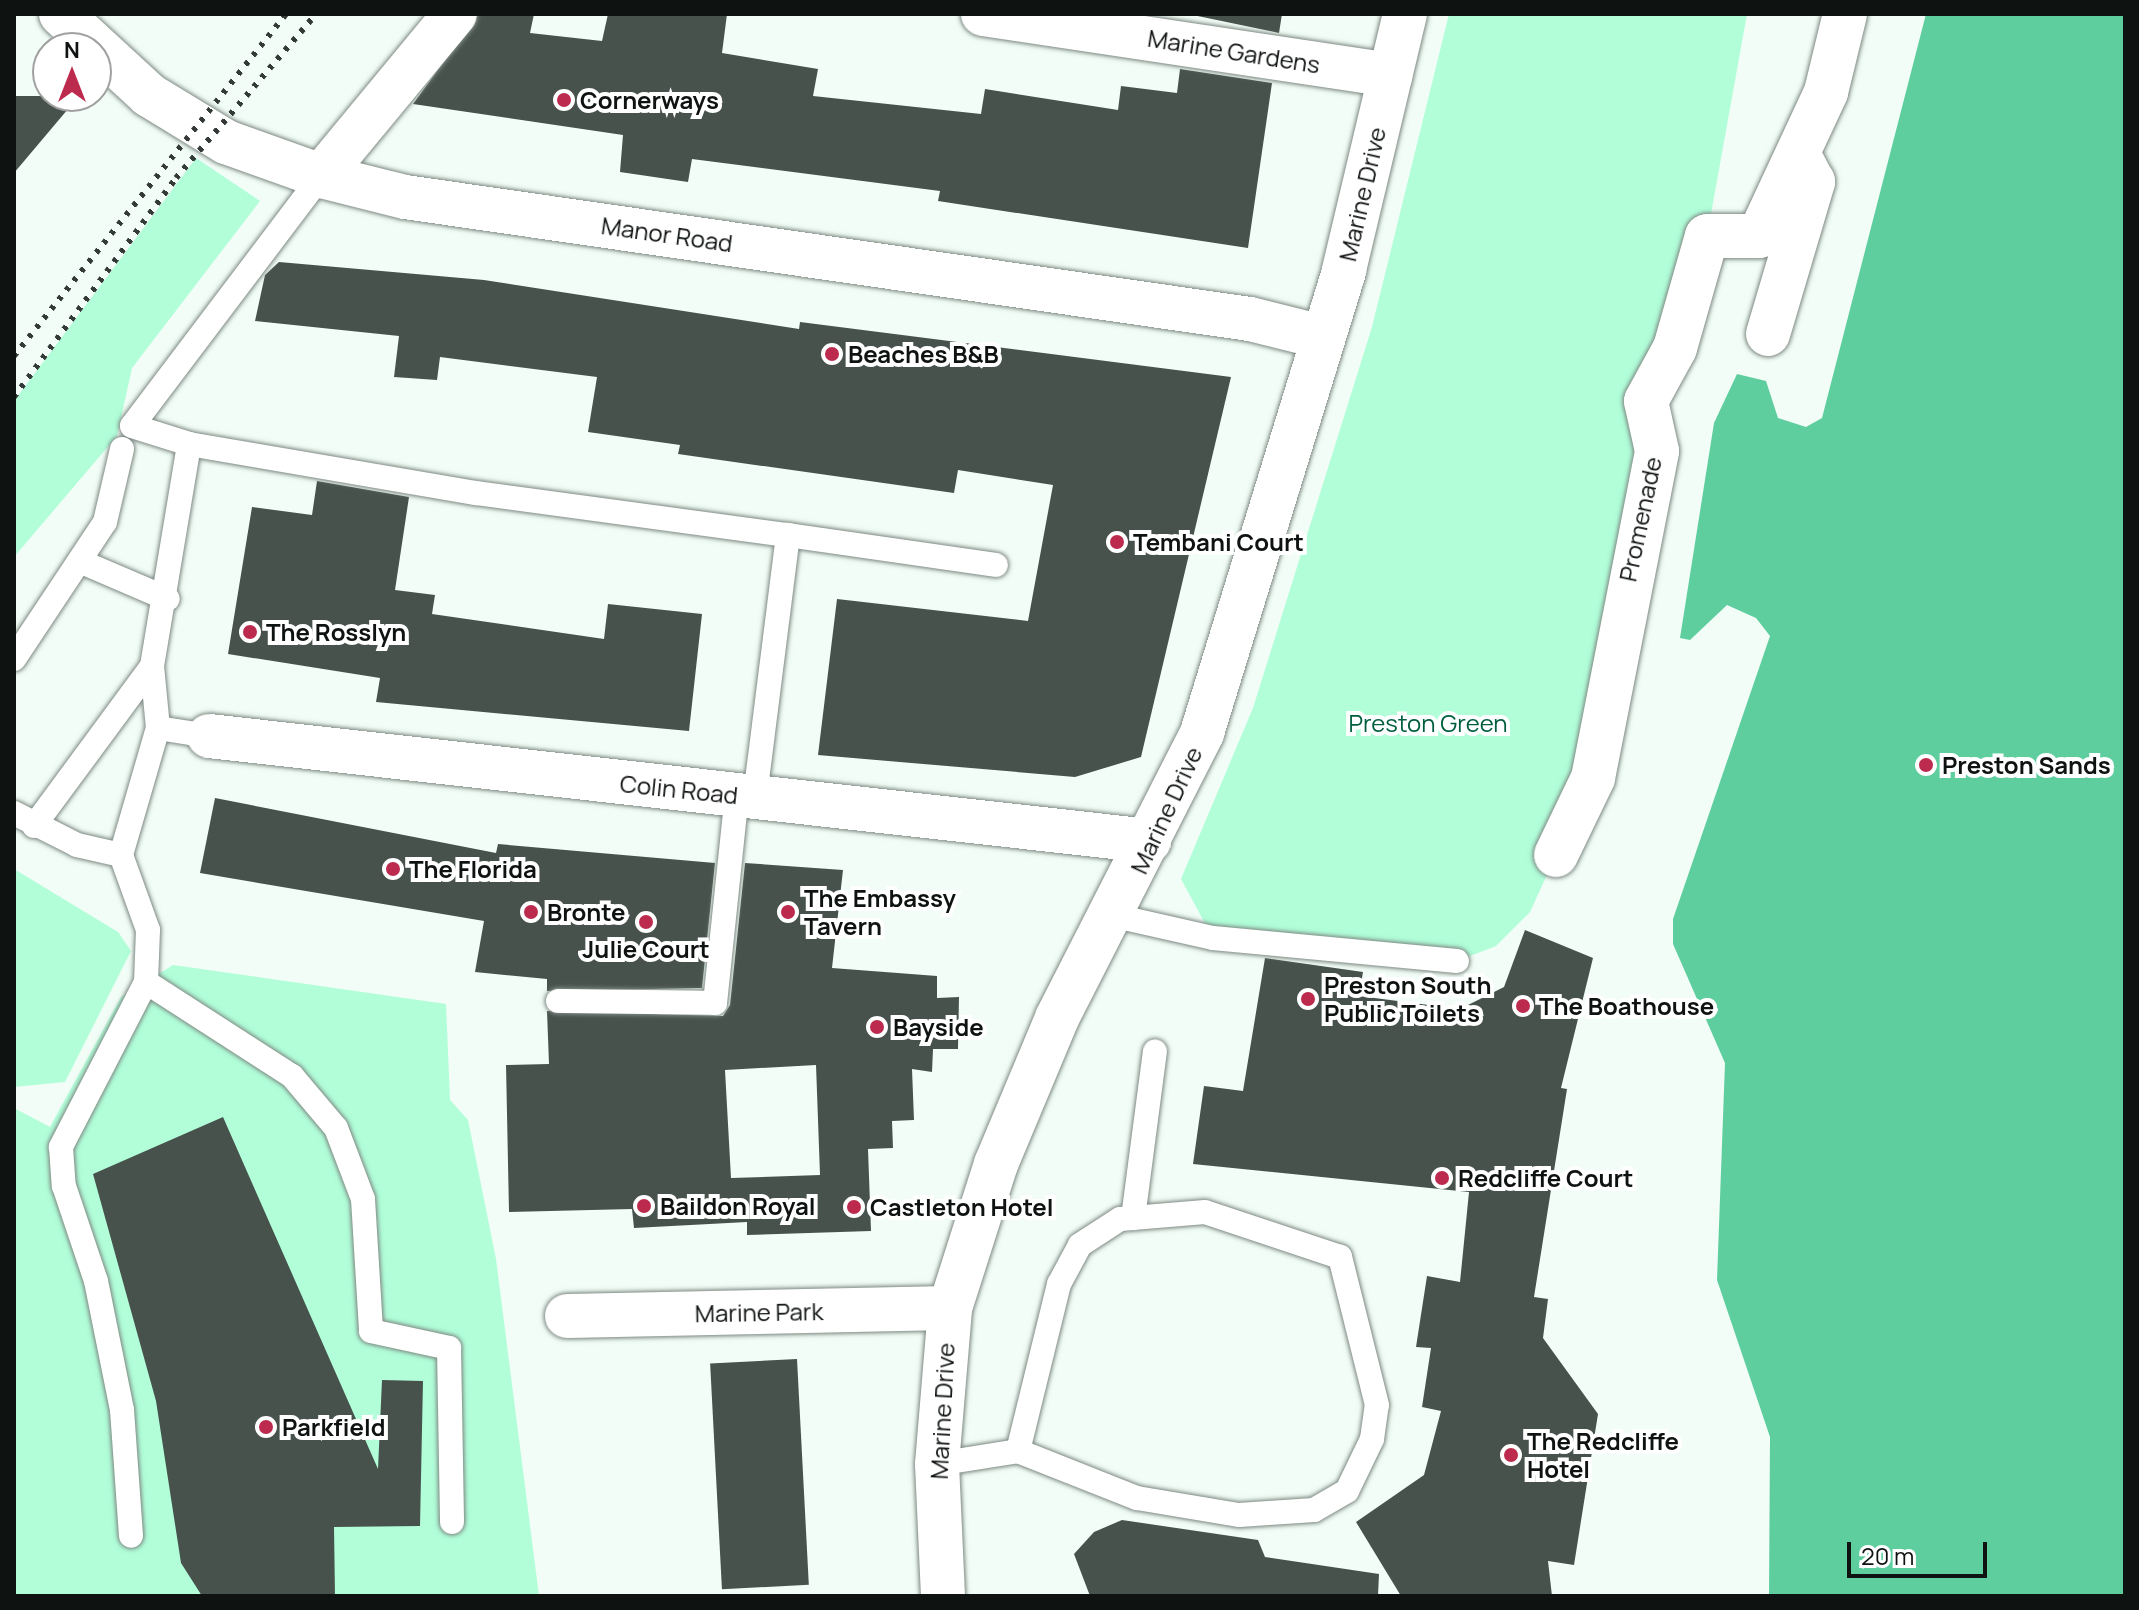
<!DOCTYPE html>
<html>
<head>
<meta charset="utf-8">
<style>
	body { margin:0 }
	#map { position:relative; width:2139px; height:1610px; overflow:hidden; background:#f1fdf6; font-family:Manrope,sans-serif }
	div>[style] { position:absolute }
	.green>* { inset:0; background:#b1fed9 }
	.water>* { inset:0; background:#5ece9e }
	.building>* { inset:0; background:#48524d; transform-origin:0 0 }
	.roads { filter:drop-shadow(0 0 2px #7e8983) drop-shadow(0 0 2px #7e8983) }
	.lane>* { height:24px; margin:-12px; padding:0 12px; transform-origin:12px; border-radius:12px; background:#fff }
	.street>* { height:44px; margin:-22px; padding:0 22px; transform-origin:22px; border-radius:22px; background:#fff }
	.secondary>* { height:44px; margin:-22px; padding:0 22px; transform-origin:22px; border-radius:22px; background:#fff }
	.rail>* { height:6px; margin-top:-3px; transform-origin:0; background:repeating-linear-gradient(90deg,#343a37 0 4px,transparent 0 12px) }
	.dots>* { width:22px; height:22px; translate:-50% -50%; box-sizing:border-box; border:4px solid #fff; border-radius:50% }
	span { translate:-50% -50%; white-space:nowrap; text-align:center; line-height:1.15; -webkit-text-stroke:8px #fff; paint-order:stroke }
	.street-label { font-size:24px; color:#0e1210 }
	.poi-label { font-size:24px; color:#0e1210; font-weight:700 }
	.left { translate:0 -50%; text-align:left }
	.park-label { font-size:24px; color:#005e40 }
	.frame { position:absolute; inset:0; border:16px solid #0e1210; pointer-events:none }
	.north { position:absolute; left:32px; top:32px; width:80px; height:80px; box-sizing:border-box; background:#fff; border:2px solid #9fa09f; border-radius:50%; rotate:0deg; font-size:22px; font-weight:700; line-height:32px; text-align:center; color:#0e1210 }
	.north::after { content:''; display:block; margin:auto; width:28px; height:36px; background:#bc2b4e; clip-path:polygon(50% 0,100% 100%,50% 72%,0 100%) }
	.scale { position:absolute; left:1847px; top:1542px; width:140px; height:36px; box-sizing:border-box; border:4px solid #0e1210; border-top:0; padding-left:10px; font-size:24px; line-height:28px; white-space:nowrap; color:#0e1210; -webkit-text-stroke:6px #fff; paint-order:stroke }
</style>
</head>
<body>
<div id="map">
	<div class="green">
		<i style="clip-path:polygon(1449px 14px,1747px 14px,1707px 236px,1556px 855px,1530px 912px,1496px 946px,1457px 961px,1213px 938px,1181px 879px,1253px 708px,1372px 327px)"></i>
		<i style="clip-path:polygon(196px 158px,260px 201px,132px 368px,117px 436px,14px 557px,14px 401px)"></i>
		<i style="clip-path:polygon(14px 869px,118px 932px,131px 951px,65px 1082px,14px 1087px)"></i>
		<i style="clip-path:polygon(173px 965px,446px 1004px,450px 1100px,468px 1120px,496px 1259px,539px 1596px,14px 1596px,14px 1108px,50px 1127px,121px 997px)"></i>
	</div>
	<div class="water">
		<i style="clip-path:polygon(1926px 14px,2125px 14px,2125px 1596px,1769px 1596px,1770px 1437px,1717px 1280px,1725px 1063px,1673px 944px,1673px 919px,1770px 636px,1756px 618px,1727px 605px,1690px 640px,1680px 638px,1714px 423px,1737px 374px,1766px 381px,1778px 418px,1806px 427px,1822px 418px)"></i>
	</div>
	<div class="building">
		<i style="clip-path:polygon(479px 14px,534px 14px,530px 33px,602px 41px,608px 14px,727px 14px,722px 53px,818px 69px,813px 96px,981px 114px,985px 89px,1118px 110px,1121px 86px,1177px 93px,1180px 69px,1272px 83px,1248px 248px,938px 201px,940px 191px,692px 159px,688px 182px,620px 172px,623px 135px,413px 104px)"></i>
		<i style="clip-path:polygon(1188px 14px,1282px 14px,1279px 33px)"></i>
		<i style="clip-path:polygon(14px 96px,79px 96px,14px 173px)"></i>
		<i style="clip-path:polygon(279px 262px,484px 280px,799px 329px,800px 322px,1231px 377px,1141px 757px,1075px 777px,818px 755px,837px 599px,1028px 621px,1053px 485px,958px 470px,954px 493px,678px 454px,680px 445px,588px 432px,597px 377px,440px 357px,437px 380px,394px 377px,399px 336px,255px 321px,265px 275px)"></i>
		<i style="clip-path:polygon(317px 481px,409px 497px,395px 590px,435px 595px,432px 614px,604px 639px,608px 604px,702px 614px,689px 731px,376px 702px,380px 678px,228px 654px,252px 507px,312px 515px)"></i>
		<i style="clip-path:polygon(215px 798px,496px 853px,498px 844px,715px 863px,702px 988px,547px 991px,547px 979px,475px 972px,484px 921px,200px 873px)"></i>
		<i style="clip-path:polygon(evenodd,745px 863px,843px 870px,832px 968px,937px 976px,937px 998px,959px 997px,958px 1049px,933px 1049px,932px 1072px,912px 1069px,914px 1120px,892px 1121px,893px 1148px,868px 1149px,871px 1231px,747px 1235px,747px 1222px,634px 1228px,632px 1209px,509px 1212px,506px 1065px,549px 1064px,547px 1011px,723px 1016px,730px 1005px,745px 863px,816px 1065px,820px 1175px,731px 1178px,725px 1070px,816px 1065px)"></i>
		<i style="clip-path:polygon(1525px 930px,1593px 958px,1561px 1088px,1567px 1089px,1534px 1297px,1548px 1299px,1543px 1338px,1598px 1414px,1574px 1565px,1548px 1561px,1552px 1596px,1401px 1596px,1356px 1522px,1424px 1475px,1441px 1411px,1422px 1407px,1431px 1348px,1416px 1347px,1427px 1276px,1460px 1282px,1469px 1192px,1193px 1164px,1204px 1086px,1243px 1091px,1265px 958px,1363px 972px,1359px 996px,1460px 1009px,1504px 987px)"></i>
		<i style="clip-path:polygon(223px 1117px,378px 1469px,382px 1380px,423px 1381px,420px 1526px,334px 1527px,335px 1596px,202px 1596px,181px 1563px,156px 1401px,93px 1174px)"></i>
		<i style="left:797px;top:1359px;width:226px;height:87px;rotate:87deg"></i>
		<i style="clip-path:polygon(1122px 1520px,1258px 1540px,1265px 1557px,1379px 1574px,1378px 1596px,1090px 1596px,1074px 1554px,1094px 1532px)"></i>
	</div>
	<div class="roads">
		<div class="lane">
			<i style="left:321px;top:176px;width:313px;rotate:127.1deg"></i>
			<i style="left:132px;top:426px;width:60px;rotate:17.5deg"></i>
			<i style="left:189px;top:444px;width:291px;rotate:9.7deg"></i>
			<i style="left:476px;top:493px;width:315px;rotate:7.7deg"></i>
			<i style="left:788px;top:535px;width:264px;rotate:97.2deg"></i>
			<i style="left:788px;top:535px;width:210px;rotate:8.2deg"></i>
			<i style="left:84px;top:563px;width:91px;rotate:23.2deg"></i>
			<i style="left:14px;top:659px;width:164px;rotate:-56.4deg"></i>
			<i style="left:105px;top:522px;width:75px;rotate:-76.9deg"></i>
			<i style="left:158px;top:728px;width:62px;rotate:-95.5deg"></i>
			<i style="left:152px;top:666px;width:225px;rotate:-80.5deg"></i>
			<i style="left:14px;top:813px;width:71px;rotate:26.9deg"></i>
			<i style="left:77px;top:845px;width:45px;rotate:12.8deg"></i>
			<i style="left:121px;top:855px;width:132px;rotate:-73.8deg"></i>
			<i style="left:158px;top:728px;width:52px;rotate:8.9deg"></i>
			<i style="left:34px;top:826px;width:199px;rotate:-53.6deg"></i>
			<i style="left:121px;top:855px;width:80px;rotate:70.2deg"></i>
			<i style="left:148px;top:930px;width:52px;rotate:92.2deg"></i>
			<i style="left:146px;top:982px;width:186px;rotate:117.3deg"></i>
			<i style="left:61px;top:1147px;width:39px;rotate:86deg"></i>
			<i style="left:64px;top:1186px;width:100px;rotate:71.4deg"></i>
			<i style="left:96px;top:1281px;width:132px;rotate:78.6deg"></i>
			<i style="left:122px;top:1410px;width:126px;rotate:85.9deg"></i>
			<i style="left:1111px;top:915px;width:105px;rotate:12.7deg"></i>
			<i style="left:1213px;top:938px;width:245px;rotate:5.4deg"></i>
			<i style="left:146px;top:982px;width:174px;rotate:32.8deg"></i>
			<i style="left:292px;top:1076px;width:68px;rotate:49.8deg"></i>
			<i style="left:336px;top:1128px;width:76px;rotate:69.2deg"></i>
			<i style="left:363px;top:1199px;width:132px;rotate:86.5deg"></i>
			<i style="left:371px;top:1331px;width:80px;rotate:12.3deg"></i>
			<i style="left:449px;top:1348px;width:174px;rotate:89deg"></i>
			<i style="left:558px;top:1001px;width:157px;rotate:0.7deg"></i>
			<i style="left:715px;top:1003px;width:209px;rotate:-84deg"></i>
			<i style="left:1133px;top:1218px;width:168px;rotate:-82.5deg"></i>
			<i style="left:937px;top:1464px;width:82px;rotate:-9.1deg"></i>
			<i style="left:1018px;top:1451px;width:128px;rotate:21.6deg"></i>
			<i style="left:1137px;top:1498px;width:103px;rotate:9.5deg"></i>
			<i style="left:1239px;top:1515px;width:75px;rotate:-3.8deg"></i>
			<i style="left:1314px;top:1510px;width:38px;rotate:-30deg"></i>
			<i style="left:1347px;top:1491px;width:58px;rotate:-64.3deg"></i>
			<i style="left:1372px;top:1439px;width:34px;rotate:-82deg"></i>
			<i style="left:1377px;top:1405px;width:153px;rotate:-104deg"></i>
			<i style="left:1340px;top:1257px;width:142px;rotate:-161.6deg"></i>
			<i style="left:1205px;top:1212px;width:85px;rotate:175.3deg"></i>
			<i style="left:1120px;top:1219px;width:48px;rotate:147deg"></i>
			<i style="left:1080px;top:1245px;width:44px;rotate:118.3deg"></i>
			<i style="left:1059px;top:1284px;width:172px;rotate:103.8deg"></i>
		</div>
		<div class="street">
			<i style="left:983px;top:14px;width:412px;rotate:8.5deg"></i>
			<i style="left:321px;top:176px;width:210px;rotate:-50.4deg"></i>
			<i style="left:1768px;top:334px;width:159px;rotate:-73.5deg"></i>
			<i style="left:1813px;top:182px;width:27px;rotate:-118deg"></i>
			<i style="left:209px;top:736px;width:946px;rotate:6.37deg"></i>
			<i style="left:1556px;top:855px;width:85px;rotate:-64.3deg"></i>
			<i style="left:1593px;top:778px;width:333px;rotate:-78.9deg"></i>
			<i style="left:1657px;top:451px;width:51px;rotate:-102.4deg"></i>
			<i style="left:1646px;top:401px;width:60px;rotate:-61.3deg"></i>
			<i style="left:1675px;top:348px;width:116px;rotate:-74.1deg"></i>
			<i style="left:1707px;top:236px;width:52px"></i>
			<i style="left:1759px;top:236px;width:159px;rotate:-65deg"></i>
			<i style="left:1826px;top:92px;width:80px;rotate:-76.3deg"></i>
			<i style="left:567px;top:1316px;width:383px;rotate:-1.2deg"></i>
		</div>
		<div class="secondary">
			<i style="left:61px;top:14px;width:120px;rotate:42.6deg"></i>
			<i style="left:149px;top:95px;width:90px;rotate:31.4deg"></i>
			<i style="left:226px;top:142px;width:101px;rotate:19.7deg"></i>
			<i style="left:321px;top:176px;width:87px;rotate:14deg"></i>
			<i style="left:405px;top:197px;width:854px;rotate:8.22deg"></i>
			<i style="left:1250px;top:319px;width:74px;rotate:14deg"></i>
			<i style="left:943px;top:1596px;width:132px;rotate:-92.6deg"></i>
			<i style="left:937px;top:1464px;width:157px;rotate:-85.2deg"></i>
			<i style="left:950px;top:1308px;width:151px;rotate:-72.3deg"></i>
			<i style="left:996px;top:1164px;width:158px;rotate:-67.3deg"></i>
			<i style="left:1057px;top:1018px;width:320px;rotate:-63deg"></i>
			<i style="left:1202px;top:733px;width:484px;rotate:-72.9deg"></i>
			<i style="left:1344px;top:270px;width:263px;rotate:-76.6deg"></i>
		</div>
	</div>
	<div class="rail">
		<i style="left:14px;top:356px;width:437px;rotate:-51.5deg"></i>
		<i style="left:14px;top:397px;width:272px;rotate:-53.5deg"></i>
		<i style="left:176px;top:178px;width:216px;rotate:-49.5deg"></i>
	</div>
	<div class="dots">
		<i style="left:564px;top:100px;background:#bc2b4e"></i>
		<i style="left:832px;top:354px;background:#bc2b4e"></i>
		<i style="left:1117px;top:542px;background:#bc2b4e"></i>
		<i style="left:250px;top:632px;background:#bc2b4e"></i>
		<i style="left:1926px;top:765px;background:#bc2b4e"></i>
		<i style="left:393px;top:869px;background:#bc2b4e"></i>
		<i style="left:531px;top:912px;background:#bc2b4e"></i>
		<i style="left:788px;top:912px;background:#bc2b4e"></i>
		<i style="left:646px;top:922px;background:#bc2b4e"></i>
		<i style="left:1308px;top:999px;background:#bc2b4e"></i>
		<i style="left:1523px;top:1006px;background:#bc2b4e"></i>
		<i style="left:877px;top:1027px;background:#bc2b4e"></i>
		<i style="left:1442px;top:1178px;background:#bc2b4e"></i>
		<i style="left:644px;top:1206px;background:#bc2b4e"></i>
		<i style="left:854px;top:1207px;background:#bc2b4e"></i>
		<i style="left:266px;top:1427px;background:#bc2b4e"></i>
		<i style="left:1511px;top:1455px;background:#bc2b4e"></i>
	</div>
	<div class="street-label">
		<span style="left:1234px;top:51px;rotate:9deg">Marine Gardens</span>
		<span style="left:1362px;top:194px;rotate:-77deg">Marine Drive</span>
		<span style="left:667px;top:234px;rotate:8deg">Manor Road</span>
		<span style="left:1640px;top:519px;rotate:-78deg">Promenade</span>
		<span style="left:679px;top:789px;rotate:6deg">Colin Road</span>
		<span style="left:1166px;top:810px;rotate:-65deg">Marine Drive</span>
		<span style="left:759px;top:1312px;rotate:-1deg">Marine Park</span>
		<span style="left:942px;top:1411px;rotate:-87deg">Marine Drive</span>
	</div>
	<div class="poi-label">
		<span class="left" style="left:580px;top:100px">Cornerways</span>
		<span class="left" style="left:848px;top:354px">Beaches B&amp;B</span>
		<span class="left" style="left:1133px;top:542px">Tembani Court</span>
		<span class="left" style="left:266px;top:632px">The Rosslyn</span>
		<span class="left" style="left:1942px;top:765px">Preston Sands</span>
		<span class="left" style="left:409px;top:869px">The Florida</span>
		<span class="left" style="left:804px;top:912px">The Embassy<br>Tavern</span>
		<span class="left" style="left:547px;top:912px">Bronte</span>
		<span style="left:646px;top:949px">Julie Court</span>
		<span class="left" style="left:1324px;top:999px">Preston South<br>Public Toilets</span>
		<span class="left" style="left:1539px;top:1006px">The Boathouse</span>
		<span class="left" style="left:893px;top:1027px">Bayside</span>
		<span class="left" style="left:1458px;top:1178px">Redcliffe Court</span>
		<span class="left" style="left:660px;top:1206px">Baildon Royal</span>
		<span class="left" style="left:870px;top:1207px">Castleton Hotel</span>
		<span class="left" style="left:282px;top:1427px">Parkfield</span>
		<span class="left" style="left:1527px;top:1455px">The Redcliffe<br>Hotel</span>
	</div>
	<div class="park-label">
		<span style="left:1428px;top:723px">Preston Green</span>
	</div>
	<div class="frame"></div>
	<div class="north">N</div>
	<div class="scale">20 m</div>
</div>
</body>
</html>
